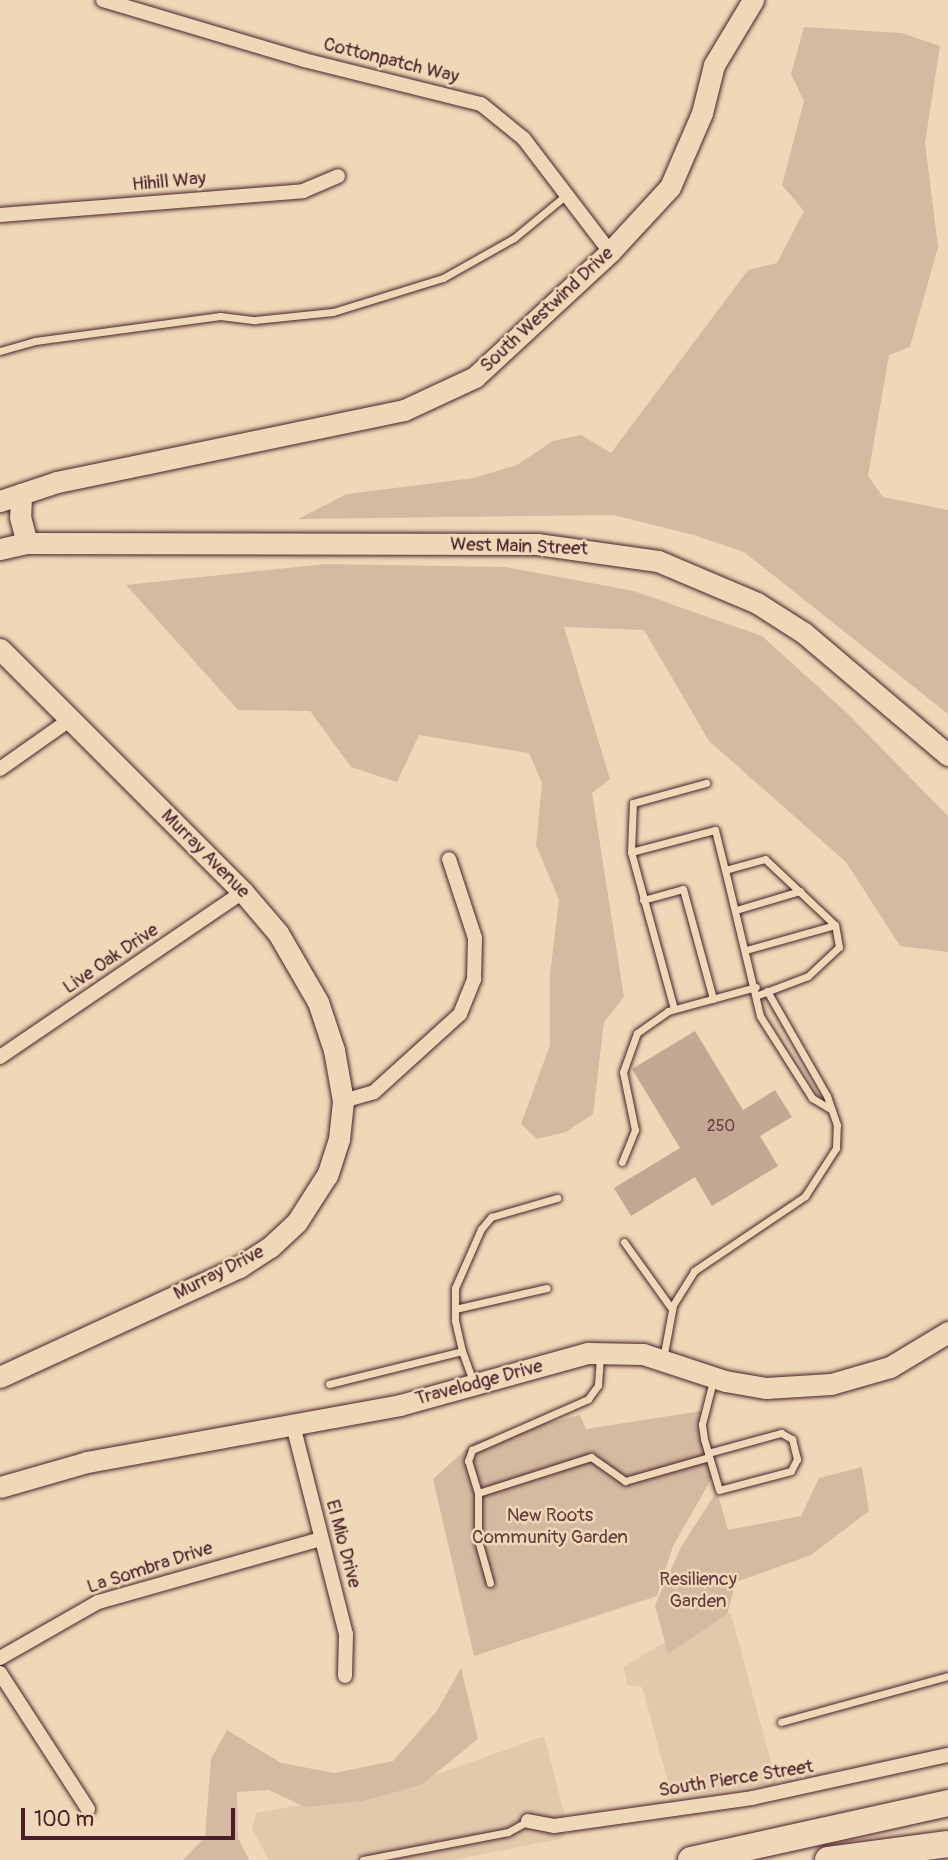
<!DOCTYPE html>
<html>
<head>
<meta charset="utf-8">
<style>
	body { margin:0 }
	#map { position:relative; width:948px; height:1860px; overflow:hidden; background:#efd8b7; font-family:Pangolin,sans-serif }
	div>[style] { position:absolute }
	.built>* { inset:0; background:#e2c9ac }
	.green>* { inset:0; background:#d4baa0 }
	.building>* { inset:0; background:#c3a792 }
	.roads { filter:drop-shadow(0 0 2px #4a1f2b) drop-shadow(0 0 2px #4a1f2b) }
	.lane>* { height:7px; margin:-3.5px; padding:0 3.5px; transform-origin:3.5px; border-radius:3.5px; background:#efd8b7 }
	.street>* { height:14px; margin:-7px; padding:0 7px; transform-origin:7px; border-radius:7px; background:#efd8b7 }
	.secondary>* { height:21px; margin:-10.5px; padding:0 10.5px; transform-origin:10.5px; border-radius:10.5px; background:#efd8b7 }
	.highway>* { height:26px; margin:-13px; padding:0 13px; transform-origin:13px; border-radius:13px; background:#efd8b7 }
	span { translate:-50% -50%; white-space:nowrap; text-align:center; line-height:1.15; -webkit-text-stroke:5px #efd8b7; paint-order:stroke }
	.number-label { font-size:16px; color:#684145 }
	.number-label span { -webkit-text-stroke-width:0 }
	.street-label { font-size:19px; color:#4a1f2b }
	.park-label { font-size:19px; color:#663e42 }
	.scale { position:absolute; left:21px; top:1808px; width:214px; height:32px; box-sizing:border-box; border:4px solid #4a1f2b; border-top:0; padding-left:9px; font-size:21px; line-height:24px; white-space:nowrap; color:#4a1f2b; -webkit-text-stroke:5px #efd8b7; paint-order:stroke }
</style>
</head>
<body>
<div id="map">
	<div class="built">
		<i style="clip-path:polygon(722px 1609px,731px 1614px,777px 1784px,672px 1797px,642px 1687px,628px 1685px,623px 1667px)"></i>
		<i style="clip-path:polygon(544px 1736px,565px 1816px,564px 1838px,454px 1860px,269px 1860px,252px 1829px,256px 1813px,407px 1785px)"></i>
	</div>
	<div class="green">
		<i style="clip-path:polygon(804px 27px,902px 33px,940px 46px,925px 143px,938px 247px,910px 347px,889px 355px,868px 476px,883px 497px,948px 510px,948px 714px,744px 552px,694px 535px,614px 515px,298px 519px,347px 494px,474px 478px,517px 465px,553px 441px,581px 435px,611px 453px,748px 270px,777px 263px,804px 211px,782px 185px,804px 101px,791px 74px)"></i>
		<i style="clip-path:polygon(326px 564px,505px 567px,634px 591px,762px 636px,847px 713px,948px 816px,948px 952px,900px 946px,846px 862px,709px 741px,644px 630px,564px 627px,610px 779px,592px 793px,624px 997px,604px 1022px,593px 1114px,566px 1132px,537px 1139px,521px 1124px,550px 1045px,550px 974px,559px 900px,536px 845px,542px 783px,529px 753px,419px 735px,397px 782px,351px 767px,310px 711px,238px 710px,126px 585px)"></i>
		<i style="clip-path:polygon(701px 1411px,716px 1471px,673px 1546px,657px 1596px,474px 1656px,433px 1479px,475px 1441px,580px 1415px,586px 1429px)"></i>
		<i style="clip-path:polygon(862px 1467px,869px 1511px,811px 1555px,736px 1582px,727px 1614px,668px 1654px,655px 1605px,681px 1547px,717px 1491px,728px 1530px,801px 1516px,819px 1478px)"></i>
		<i style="clip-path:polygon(461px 1668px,478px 1739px,421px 1785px,363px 1801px,305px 1807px,269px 1790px,237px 1792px,238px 1838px,249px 1860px,183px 1860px,205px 1837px,211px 1759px,227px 1730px,281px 1763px,335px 1773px,393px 1761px,437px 1711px)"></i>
	</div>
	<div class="building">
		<i style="clip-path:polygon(695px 1031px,743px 1110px,775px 1090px,792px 1117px,760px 1136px,778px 1166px,712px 1206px,695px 1177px,631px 1216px,614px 1188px,680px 1148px,632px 1069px)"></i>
	</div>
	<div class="roads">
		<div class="lane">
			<i style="left:0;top:351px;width:36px;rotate:-16deg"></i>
			<i style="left:35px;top:341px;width:187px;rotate:-7.7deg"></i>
			<i style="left:220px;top:316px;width:35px;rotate:7deg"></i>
			<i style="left:255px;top:320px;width:78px;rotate:-5.9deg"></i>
			<i style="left:333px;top:312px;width:115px;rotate:-17.2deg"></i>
			<i style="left:443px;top:278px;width:81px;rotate:-29.4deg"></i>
			<i style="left:514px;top:238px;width:66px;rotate:-39.5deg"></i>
			<i style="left:631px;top:852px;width:49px;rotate:-87.7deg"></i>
			<i style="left:633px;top:803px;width:76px;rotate:-15.3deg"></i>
			<i style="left:643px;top:900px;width:41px;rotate:-15.4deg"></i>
			<i style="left:683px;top:889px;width:114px;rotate:74.7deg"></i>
			<i style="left:736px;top:910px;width:67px;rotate:-16.5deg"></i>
			<i style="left:746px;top:950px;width:92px;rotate:-15.7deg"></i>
			<i style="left:758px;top:995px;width:53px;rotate:-20.8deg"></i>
			<i style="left:808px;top:976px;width:42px;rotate:-43.1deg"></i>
			<i style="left:839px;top:947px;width:22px;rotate:-100deg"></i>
			<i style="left:835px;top:925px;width:96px;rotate:-136.7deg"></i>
			<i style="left:765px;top:859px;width:41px;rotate:164.6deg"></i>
			<i style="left:725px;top:870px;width:150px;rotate:76.5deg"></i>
			<i style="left:760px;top:1016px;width:97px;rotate:57.6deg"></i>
			<i style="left:812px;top:1098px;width:21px;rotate:31deg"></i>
			<i style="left:674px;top:1009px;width:163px;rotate:-105.3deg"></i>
			<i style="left:631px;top:852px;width:87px;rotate:-14.7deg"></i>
			<i style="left:715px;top:830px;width:41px;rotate:76deg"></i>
			<i style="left:622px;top:1162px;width:35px;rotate:-68deg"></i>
			<i style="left:635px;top:1130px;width:59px;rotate:-101.7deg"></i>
			<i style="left:623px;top:1072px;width:41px;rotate:-70.3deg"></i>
			<i style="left:637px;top:1033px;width:38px;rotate:-35deg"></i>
			<i style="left:668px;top:1011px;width:91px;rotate:-15.3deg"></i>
			<i style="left:624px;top:1242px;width:82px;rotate:54.4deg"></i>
			<i style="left:455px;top:1309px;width:94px;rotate:-12.9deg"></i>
			<i style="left:462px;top:1351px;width:32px;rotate:-103deg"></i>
			<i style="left:455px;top:1320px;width:32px;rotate:-90deg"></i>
			<i style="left:455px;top:1288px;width:64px;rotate:-66.2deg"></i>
			<i style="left:481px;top:1229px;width:16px;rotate:-50deg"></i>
			<i style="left:491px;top:1217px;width:69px;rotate:-16.1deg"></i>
			<i style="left:663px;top:1359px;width:55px;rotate:-79.5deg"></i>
			<i style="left:673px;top:1305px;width:40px;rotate:-58deg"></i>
			<i style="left:694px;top:1271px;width:134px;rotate:-34deg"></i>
			<i style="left:805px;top:1196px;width:57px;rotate:-57.1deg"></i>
			<i style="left:836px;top:1148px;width:23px;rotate:-88deg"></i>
			<i style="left:837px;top:1125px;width:31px;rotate:-109deg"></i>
			<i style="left:827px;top:1096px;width:121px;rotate:-119.7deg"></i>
			<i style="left:329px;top:1384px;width:137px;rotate:-13.9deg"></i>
			<i style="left:462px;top:1351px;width:32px;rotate:70deg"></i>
			<i style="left:708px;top:1453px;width:76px;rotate:-15.3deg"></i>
			<i style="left:781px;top:1433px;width:13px;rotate:29deg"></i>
			<i style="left:792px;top:1439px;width:21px;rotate:76deg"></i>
			<i style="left:797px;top:1459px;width:13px;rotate:117deg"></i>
			<i style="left:791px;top:1471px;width:74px;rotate:165.2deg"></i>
			<i style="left:719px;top:1490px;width:53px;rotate:-106.4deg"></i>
			<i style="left:704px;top:1439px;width:15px;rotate:-98deg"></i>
			<i style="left:702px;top:1424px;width:44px;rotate:-75.7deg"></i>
			<i style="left:478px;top:1493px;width:119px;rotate:-17.7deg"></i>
			<i style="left:591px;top:1457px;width:42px;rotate:35.2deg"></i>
			<i style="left:625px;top:1481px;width:87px;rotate:-15.9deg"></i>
			<i style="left:490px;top:1583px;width:45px;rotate:-105.6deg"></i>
			<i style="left:478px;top:1540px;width:47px;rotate:-90deg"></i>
			<i style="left:478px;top:1493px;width:34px;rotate:-107deg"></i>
			<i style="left:468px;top:1461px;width:12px;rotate:-70deg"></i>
			<i style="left:472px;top:1450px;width:127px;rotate:-23.7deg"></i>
			<i style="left:588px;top:1399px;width:17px;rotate:-54deg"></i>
			<i style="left:598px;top:1385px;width:31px;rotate:-86deg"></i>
			<i style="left:781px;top:1722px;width:173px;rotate:-15.4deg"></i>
			<i style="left:363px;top:1860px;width:148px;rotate:-10.9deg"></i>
			<i style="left:508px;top:1832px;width:23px;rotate:-29deg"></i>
		</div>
		<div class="street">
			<i style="left:103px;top:0;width:210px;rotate:16.6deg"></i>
			<i style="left:304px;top:60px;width:182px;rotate:14deg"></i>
			<i style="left:481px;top:104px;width:55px;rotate:39.1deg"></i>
			<i style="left:524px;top:139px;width:142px;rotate:52.7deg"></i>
			<i style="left:0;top:215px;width:304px;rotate:-4.5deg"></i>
			<i style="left:303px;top:191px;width:38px;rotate:-23deg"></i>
			<i style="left:0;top:769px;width:87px;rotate:-35.2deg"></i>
			<i style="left:0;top:1057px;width:294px;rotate:-34.2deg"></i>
			<i style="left:343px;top:1101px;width:32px;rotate:-16deg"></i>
			<i style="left:374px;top:1092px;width:116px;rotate:-42.2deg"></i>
			<i style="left:460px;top:1014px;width:38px;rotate:-68deg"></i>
			<i style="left:474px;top:979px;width:41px;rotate:-88.6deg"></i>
			<i style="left:475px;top:938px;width:83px;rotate:-108.2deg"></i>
			<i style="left:293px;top:1425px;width:216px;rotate:75.8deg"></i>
			<i style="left:346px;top:1634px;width:42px;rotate:91.4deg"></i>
			<i style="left:0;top:1658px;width:113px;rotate:-29.7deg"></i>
			<i style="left:98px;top:1602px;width:232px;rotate:-15.8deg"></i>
			<i style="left:0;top:1673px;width:162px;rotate:57.1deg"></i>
			<i style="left:528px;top:1821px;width:26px;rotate:11deg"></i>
			<i style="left:554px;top:1826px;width:200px;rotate:-8deg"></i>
			<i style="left:752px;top:1798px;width:201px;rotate:-12.4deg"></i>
		</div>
		<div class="secondary">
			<i style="left:21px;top:494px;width:23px;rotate:92deg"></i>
			<i style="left:20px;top:517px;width:27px;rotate:75deg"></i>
			<i style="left:0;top:501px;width:60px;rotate:-18.4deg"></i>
			<i style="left:57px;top:482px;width:354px;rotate:-11.7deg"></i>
			<i style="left:404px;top:410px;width:78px;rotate:-24.9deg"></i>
			<i style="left:475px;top:377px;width:184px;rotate:-42.8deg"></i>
			<i style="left:610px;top:252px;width:88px;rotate:-47.3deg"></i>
			<i style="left:670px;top:187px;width:81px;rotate:-66.6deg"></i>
			<i style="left:702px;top:113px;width:49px;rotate:-76deg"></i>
			<i style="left:714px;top:65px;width:76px;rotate:-59deg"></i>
			<i style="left:0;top:549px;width:28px;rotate:-13deg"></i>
			<i style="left:27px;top:543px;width:510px;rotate:0.11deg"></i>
			<i style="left:537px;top:544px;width:122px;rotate:8deg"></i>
			<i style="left:658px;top:561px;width:108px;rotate:23deg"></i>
			<i style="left:757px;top:603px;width:56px;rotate:32.6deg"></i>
			<i style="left:804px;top:633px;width:189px;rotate:40.3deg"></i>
			<i style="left:0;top:649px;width:344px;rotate:45deg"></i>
			<i style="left:243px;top:892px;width:54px;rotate:49.5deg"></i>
			<i style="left:278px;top:933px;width:80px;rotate:59.9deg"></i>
			<i style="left:318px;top:1002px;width:51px;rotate:71.6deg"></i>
			<i style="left:334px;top:1050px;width:52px;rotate:80deg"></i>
			<i style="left:343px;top:1101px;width:38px;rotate:96deg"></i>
			<i style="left:339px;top:1139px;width:38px;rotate:108deg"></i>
			<i style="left:327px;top:1175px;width:56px;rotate:122.6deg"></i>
			<i style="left:297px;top:1222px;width:37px;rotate:137deg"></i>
			<i style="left:270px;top:1247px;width:37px;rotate:147deg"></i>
			<i style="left:239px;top:1267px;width:263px;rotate:155.3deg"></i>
			<i style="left:0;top:1487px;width:91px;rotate:-16deg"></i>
			<i style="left:87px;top:1462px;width:318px;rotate:-10.3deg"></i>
			<i style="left:400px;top:1405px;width:195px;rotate:-15.5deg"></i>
			<i style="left:588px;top:1353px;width:55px;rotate:1deg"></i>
			<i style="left:643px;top:1354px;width:86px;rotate:18.2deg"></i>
			<i style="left:725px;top:1381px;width:42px;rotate:9.7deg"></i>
			<i style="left:766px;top:1388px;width:65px;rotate:-3.5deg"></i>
			<i style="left:831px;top:1384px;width:61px;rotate:-16.1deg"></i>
			<i style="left:890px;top:1367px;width:68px;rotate:-31.1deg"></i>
		</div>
		<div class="highway">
			<i style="left:691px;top:1860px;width:263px;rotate:-12.5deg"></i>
			<i style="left:828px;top:1860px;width:121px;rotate:-7.6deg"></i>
		</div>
	</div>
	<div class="number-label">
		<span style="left:721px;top:1126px">250</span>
	</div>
	<div class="street-label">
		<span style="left:391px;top:61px;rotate:14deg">Cottonpatch Way</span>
		<span style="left:169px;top:182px;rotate:-5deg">Hihill Way</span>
		<span style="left:547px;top:310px;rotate:-43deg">South Westwind Drive</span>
		<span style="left:519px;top:547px;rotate:2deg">West Main Street</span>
		<span style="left:205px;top:854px;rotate:45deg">Murray Avenue</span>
		<span style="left:111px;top:959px;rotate:-34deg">Live Oak Drive</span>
		<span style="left:219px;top:1273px;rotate:-27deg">Murray Drive</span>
		<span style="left:479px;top:1383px;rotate:-15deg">Travelodge Drive</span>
		<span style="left:343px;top:1544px;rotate:75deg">El Mio Drive</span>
		<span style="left:150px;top:1568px;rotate:-18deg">La Sombra Drive</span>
		<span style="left:736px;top:1779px;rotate:-9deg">South Pierce Street</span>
	</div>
	<div class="park-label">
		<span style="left:550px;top:1527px">New Roots<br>Community Garden</span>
		<span style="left:698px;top:1591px">Resiliency<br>Garden</span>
	</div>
	<div class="scale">100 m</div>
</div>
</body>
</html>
